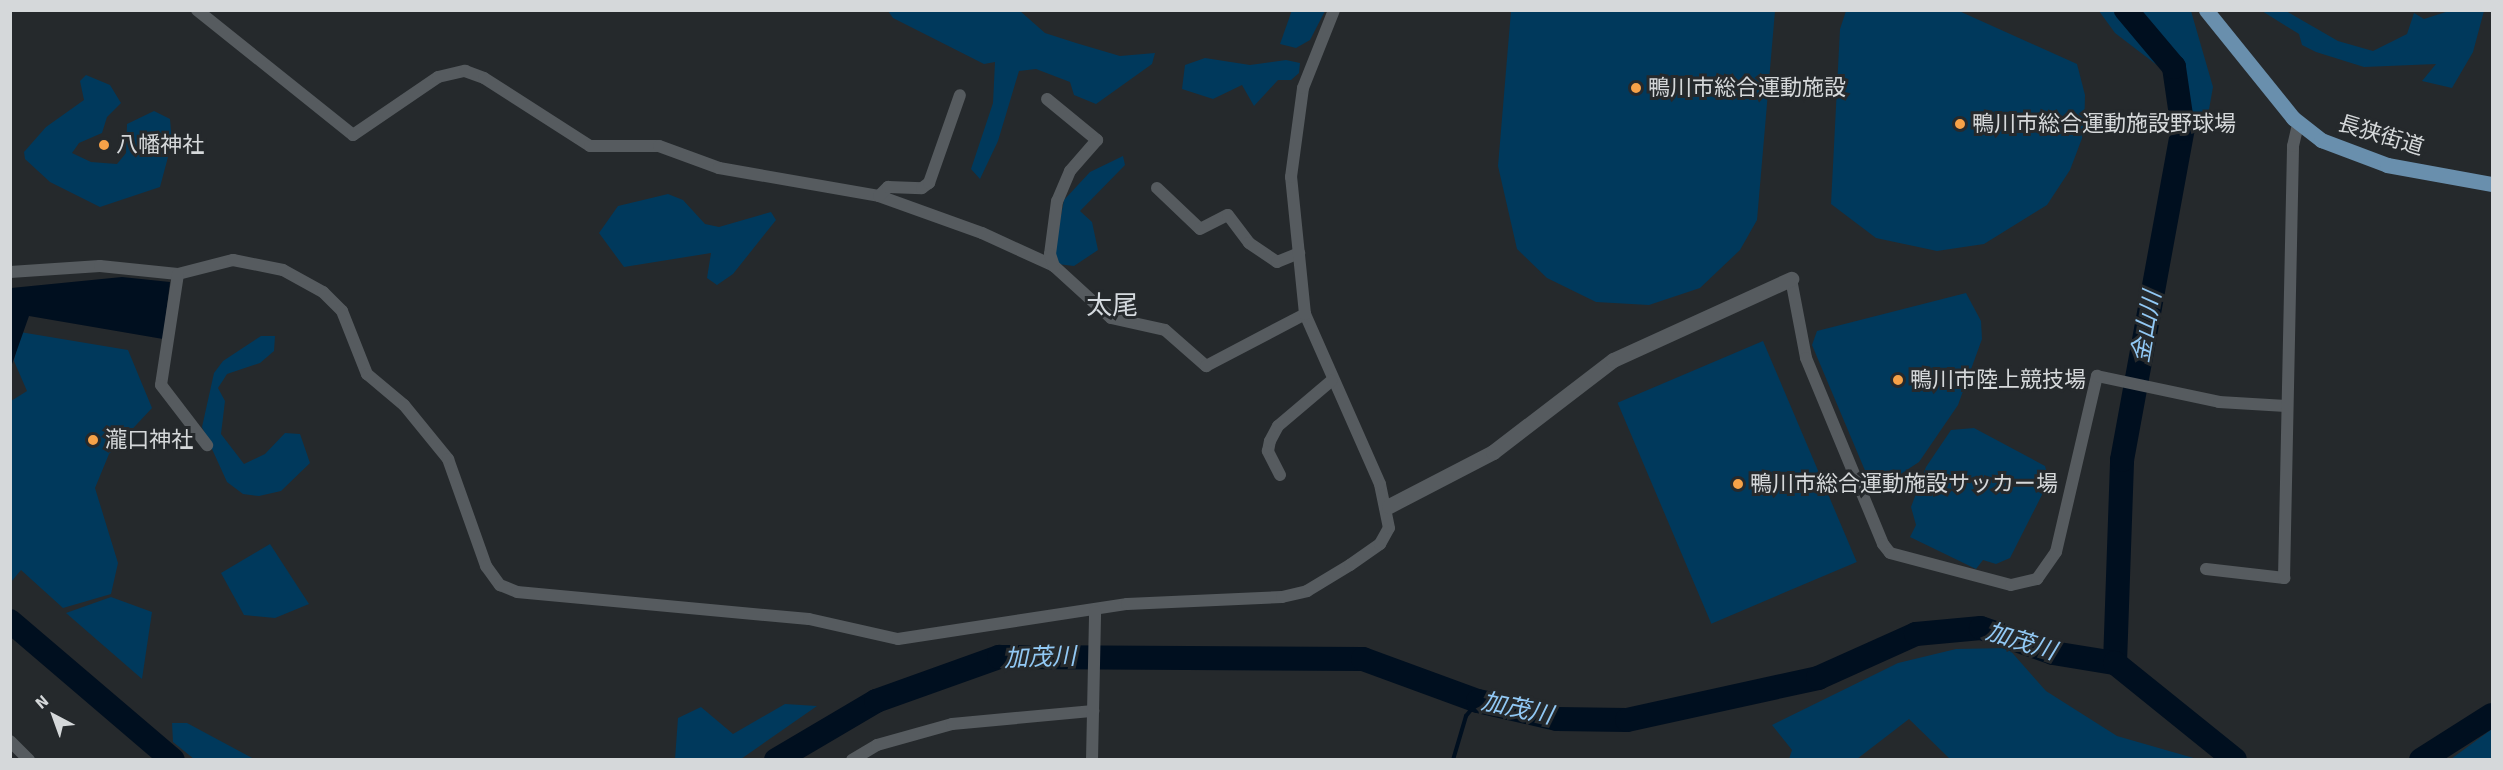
<!DOCTYPE html>
<html>
<head>
<meta charset="utf-8">
<style>
	body { margin:0 }
	#map { position:relative; width:2503px; height:770px; overflow:hidden; background:#25292c; font-family:Signika,"Noto Sans JP",sans-serif }
	div>[style] { position:absolute }
	.green>* { inset:0; background:#00395c; transform-origin:0 0 }
	.water>* { inset:0; background:#000f1f }
	.stream>* { height:4px; margin:-2px; padding:0 2px; transform-origin:2px; border-radius:2px; background:#000f1f }
	.river>* { height:24px; margin:-12px; padding:0 12px; transform-origin:12px; border-radius:12px; background:#000f1f }
	.minor>* { height:12px; margin:-6px; padding:0 6px; transform-origin:6px; border-radius:6px; background:#565b5f }
	.tertiary>* { height:15px; margin:-7.5px; padding:0 7.5px; transform-origin:7.5px; border-radius:7.5px; background:#565b5f }
	.primary>* { height:15px; margin:-7.5px; padding:0 7.5px; transform-origin:7.5px; border-radius:7.5px; background:#698fad }
	.dots>* { width:16px; height:16px; translate:-50% -50%; box-sizing:border-box; border:3px solid #25292c; border-radius:50% }
	span { translate:-50% -50%; white-space:nowrap; text-align:center; line-height:1.15; -webkit-text-stroke:6px #25292c; paint-order:stroke }
	.poi-label { font-size:22px; color:#d5d8da }
	.left { translate:0 -50%; text-align:left }
	.street-label { font-size:22px; color:#d5d8da }
	.water-label { font-size:24px; color:#92c9f5; font-style:italic }
	.quarter-label { font-size:26px; color:#d5dadf }
	.frame { position:absolute; inset:0; border:12px solid #d5d8da; pointer-events:none }
	.north { position:absolute; left:24px; top:686px; width:60px; height:60px; -webkit-text-stroke:4px #25292c; paint-order:stroke; rotate:319deg; font-size:16px; font-weight:700; line-height:24px; text-align:center; color:#d5d8da }
	.north::after { content:''; display:block; margin:auto; width:21px; height:27px; background:#d5d8da; clip-path:polygon(50% 0,100% 100%,50% 72%,0 100%) }
</style>
</head>
<body>
<div id="map">
	<div class="green">
		<i style="clip-path:polygon(1292px 10px,1325px 11px,1310px 40px,1296px 48px,1280px 44px)"></i>
		<i style="clip-path:polygon(888px 11px,1020px 11px,1045px 33px,1076px 43px,1120px 56px,1155px 53px,1152px 64px,1096px 104px,1074px 95px,1070px 82px,1036px 69px,1019px 71px,998px 141px,980px 179px,971px 169px,993px 103px,995px 62px,984px 64px,893px 18px)"></i>
		<i style="clip-path:polygon(1511px 11px,1775px 11px,1757px 220px,1740px 250px,1700px 288px,1649px 305px,1596px 302px,1547px 278px,1517px 249px,1498px 166px)"></i>
		<i style="clip-path:polygon(1846px 11px,1959px 11px,2077px 64px,2085px 95px,2084px 133px,2070px 170px,2047px 205px,1984px 244px,1937px 251px,1876px 238px,1831px 204px,1840px 29px)"></i>
		<i style="clip-path:polygon(2099px 11px,2191px 11px,2213px 87px,2208px 115px,2198px 123px,2189px 114px,2183px 85px,2115px 33px)"></i>
		<i style="clip-path:polygon(2262px 11px,2286px 11px,2338px 41px,2373px 51px,2407px 34px,2414px 13px,2424px 19px,2449px 11px,2484px 11px,2473px 52px,2452px 88px,2422px 81px,2436px 64px,2364px 67px,2316px 52px,2302px 45px,2299px 34px)"></i>
		<i style="clip-path:polygon(1205px 58px,1250px 65px,1286px 60px,1300px 63px,1299px 73px,1291px 80px,1278px 80px,1254px 106px,1242px 85px,1213px 99px,1182px 89px,1185px 65px)"></i>
		<i style="clip-path:polygon(86px 75px,110px 85px,121px 103px,107px 117px,102px 133px,79px 143px,72px 153px,91px 162px,117px 164px,126px 153px,127px 124px,154px 111px,170px 119px,172px 142px,160px 187px,100px 207px,50px 182px,25px 159px,24px 152px,46px 127px,84px 100px,80px 81px)"></i>
		<i style="clip-path:polygon(1123px 156px,1125px 165px,1080px 211px,1092px 222px,1098px 250px,1074px 266px,1057px 264px,1054px 252px,1064px 200px,1090px 172px)"></i>
		<i style="clip-path:polygon(668px 194px,683px 200px,705px 224px,719px 227px,771px 212px,776px 220px,733px 274px,717px 285px,707px 278px,711px 253px,624px 267px,599px 233px,618px 206px)"></i>
		<i style="clip-path:polygon(1966px 293px,1981px 321px,1982px 339px,1958px 405px,1919px 462px,1893px 479px,1869px 480px,1812px 345px,1817px 331px)"></i>
		<i style="clip-path:polygon(20px 332px,128px 350px,152px 408px,109px 454px,95px 488px,118px 563px,111px 594px,63px 608px,21px 570px,11px 582px,11px 401px,27px 391px,14px 361px)"></i>
		<i style="clip-path:polygon(261px 336px,275px 336px,274px 351px,260px 363px,227px 374px,218px 388px,225px 401px,221px 434px,244px 464px,265px 454px,285px 433px,300px 434px,310px 463px,281px 491px,259px 496px,243px 494px,227px 482px,202px 427px,214px 373px,223px 361px)"></i>
		<i style="left:1763px;top:341px;width:240px;height:158px;rotate:67deg"></i>
		<i style="clip-path:polygon(1974px 428px,2045px 466px,2049px 481px,2010px 558px,1996px 564px,1983px 560px,1976px 569px,1910px 537px,1916px 525px,1911px 507px,1926px 467px,1951px 430px)"></i>
		<i style="clip-path:polygon(270px 544px,309px 604px,275px 618px,244px 615px,221px 573px)"></i>
		<i style="clip-path:polygon(111px 597px,152px 612px,142px 679px,66px 613px)"></i>
		<i style="clip-path:polygon(2008px 648px,2046px 691px,2117px 736px,2197px 759px,1950px 759px,1909px 719px,1857px 759px,1789px 759px,1792px 750px,1772px 725px,1898px 663px,1956px 649px)"></i>
		<i style="clip-path:polygon(785px 704px,817px 706px,741px 759px,675px 759px,678px 718px,701px 707px,733px 734px)"></i>
		<i style="clip-path:polygon(172px 723px,187px 723px,254px 759px,194px 759px,173px 742px)"></i>
		<i style="clip-path:polygon(2492px 729px,2492px 759px,2451px 759px)"></i>
	</div>
	<div class="water">
		<i style="clip-path:polygon(122px 277px,170px 282px,163px 339px,29px 316px,11px 367px,11px 288px)"></i>
	</div>
	<div class="stream">
		<i style="left:1453px;top:760px;width:46px;rotate:-73.5deg"></i>
		<i style="left:1466px;top:716px;width:19px;rotate:-51deg"></i>
	</div>
	<div class="river">
		<i style="left:10px;top:621px;width:214px;rotate:40.5deg"></i>
		<i style="left:2115px;top:663px;width:203px;rotate:-88deg"></i>
		<i style="left:2122px;top:460px;width:337px;rotate:-79.6deg"></i>
		<i style="left:2183px;top:129px;width:63px;rotate:-98.3deg"></i>
		<i style="left:2174px;top:67px;width:75px;rotate:-130.1deg"></i>
		<i style="left:776px;top:760px;width:116px;rotate:-30.5deg"></i>
		<i style="left:876px;top:701px;width:131px;rotate:-19.7deg"></i>
		<i style="left:999px;top:657px;width:364px;rotate:0.3deg"></i>
		<i style="left:1363px;top:659px;width:122px;rotate:20.1deg"></i>
		<i style="left:1478px;top:701px;width:81px;rotate:12.8deg"></i>
		<i style="left:1557px;top:719px;width:70px;rotate:0.8deg"></i>
		<i style="left:1627px;top:720px;width:196px;rotate:-12.4deg"></i>
		<i style="left:1818px;top:678px;width:107px;rotate:-24.2deg"></i>
		<i style="left:1916px;top:634px;width:65px;rotate:-5.3deg"></i>
		<i style="left:1981px;top:628px;width:76px;rotate:19.1deg"></i>
		<i style="left:2053px;top:653px;width:63px;rotate:9.2deg"></i>
		<i style="left:2115px;top:663px;width:154px;rotate:38.9deg"></i>
		<i style="left:2421px;top:760px;width:84px;rotate:-32.4deg"></i>
	</div>
	<div class="minor">
		<i style="left:197px;top:10px;width:200px;rotate:38.7deg"></i>
		<i style="left:353px;top:135px;width:103px;rotate:-34.3deg"></i>
		<i style="left:438px;top:77px;width:28px;rotate:-13deg"></i>
		<i style="left:465px;top:71px;width:20px;rotate:20deg"></i>
		<i style="left:484px;top:78px;width:126px;rotate:32.7deg"></i>
		<i style="left:590px;top:146px;width:69px"></i>
		<i style="left:659px;top:146px;width:64px;rotate:20.1deg"></i>
		<i style="left:719px;top:168px;width:162px;rotate:9.9deg"></i>
		<i style="left:879px;top:196px;width:109px;rotate:19.8deg"></i>
		<i style="left:982px;top:233px;width:79px;rotate:24.6deg"></i>
		<i style="left:1054px;top:266px;width:77px;rotate:42.4deg"></i>
		<i style="left:1111px;top:318px;width:55px;rotate:12.5deg"></i>
		<i style="left:1165px;top:330px;width:55px;rotate:41.3deg"></i>
		<i style="left:1206px;top:366px;width:112px;rotate:-27.7deg"></i>
		<i style="left:1047px;top:99px;width:65px;rotate:39.4deg"></i>
		<i style="left:1097px;top:140px;width:41px;rotate:131.1deg"></i>
		<i style="left:1070px;top:171px;width:33px;rotate:113deg"></i>
		<i style="left:1057px;top:201px;width:53px;rotate:97.5deg"></i>
		<i style="left:1050px;top:254px;width:13px;rotate:72deg"></i>
		<i style="left:1157px;top:188px;width:59px;rotate:43.6deg"></i>
		<i style="left:1200px;top:229px;width:31px;rotate:-27deg"></i>
		<i style="left:1228px;top:215px;width:35px;rotate:53deg"></i>
		<i style="left:1249px;top:243px;width:34px;rotate:34deg"></i>
		<i style="left:1277px;top:262px;width:24px;rotate:-22deg"></i>
		<i style="left:879px;top:196px;width:13px;rotate:-45deg"></i>
		<i style="left:888px;top:187px;width:34px;rotate:2deg"></i>
		<i style="left:922px;top:188px;width:9px;rotate:-36deg"></i>
		<i style="left:929px;top:183px;width:93px;rotate:-70.6deg"></i>
		<i style="left:10px;top:272px;width:90px;rotate:-3.8deg"></i>
		<i style="left:100px;top:266px;width:78px;rotate:5.9deg"></i>
		<i style="left:178px;top:274px;width:57px;rotate:-14.3deg"></i>
		<i style="left:233px;top:260px;width:51px;rotate:11.3deg"></i>
		<i style="left:283px;top:270px;width:46px;rotate:28.8deg"></i>
		<i style="left:323px;top:292px;width:27px;rotate:45deg"></i>
		<i style="left:342px;top:311px;width:68px;rotate:68.4deg"></i>
		<i style="left:367px;top:374px;width:48px;rotate:40deg"></i>
		<i style="left:404px;top:405px;width:70px;rotate:50.8deg"></i>
		<i style="left:448px;top:459px;width:114px;rotate:70.4deg"></i>
		<i style="left:486px;top:566px;width:24px;rotate:54deg"></i>
		<i style="left:500px;top:585px;width:18px;rotate:22deg"></i>
		<i style="left:517px;top:592px;width:293px;rotate:5.3deg"></i>
		<i style="left:809px;top:619px;width:91px;rotate:12.7deg"></i>
		<i style="left:898px;top:639px;width:232px;rotate:-8.7deg"></i>
		<i style="left:1127px;top:604px;width:155px;rotate:-2.6deg"></i>
		<i style="left:1282px;top:597px;width:26px;rotate:-13deg"></i>
		<i style="left:1307px;top:591px;width:50px;rotate:-31.2deg"></i>
		<i style="left:1350px;top:565px;width:37px;rotate:-35deg"></i>
		<i style="left:1380px;top:544px;width:18px;rotate:-61deg"></i>
		<i style="left:1389px;top:528px;width:45px;rotate:-101.6deg"></i>
		<i style="left:1380px;top:484px;width:186px;rotate:-113.8deg"></i>
		<i style="left:1305px;top:314px;width:138px;rotate:-95.8deg"></i>
		<i style="left:1291px;top:177px;width:90px;rotate:-82.3deg"></i>
		<i style="left:1303px;top:88px;width:84px;rotate:-68.3deg"></i>
		<i style="left:178px;top:274px;width:112px;rotate:98.7deg"></i>
		<i style="left:161px;top:385px;width:76px;rotate:52.5deg"></i>
		<i style="left:1791px;top:279px;width:80px;rotate:79.2deg"></i>
		<i style="left:1806px;top:358px;width:201px;rotate:67.5deg"></i>
		<i style="left:1883px;top:544px;width:11px;rotate:52deg"></i>
		<i style="left:1890px;top:553px;width:125px;rotate:14.8deg"></i>
		<i style="left:2011px;top:585px;width:27px;rotate:-13deg"></i>
		<i style="left:2037px;top:579px;width:33px;rotate:-55deg"></i>
		<i style="left:2056px;top:552px;width:181px;rotate:-76.9deg"></i>
		<i style="left:2097px;top:376px;width:125px;rotate:12deg"></i>
		<i style="left:2219px;top:402px;width:67px;rotate:3.4deg"></i>
		<i style="left:1280px;top:475px;width:27px;rotate:-117deg"></i>
		<i style="left:1268px;top:451px;width:10px;rotate:-79deg"></i>
		<i style="left:1270px;top:441px;width:17px;rotate:-62deg"></i>
		<i style="left:1278px;top:426px;width:70px;rotate:-40.3deg"></i>
		<i style="left:2206px;top:569px;width:79px;rotate:6.6deg"></i>
		<i style="left:2284px;top:578px;width:432px;rotate:-88.8deg"></i>
		<i style="left:2293px;top:146px;width:23px;rotate:-77deg"></i>
		<i style="left:10px;top:741px;width:27px;rotate:45deg"></i>
		<i style="left:852px;top:760px;width:29px;rotate:-31deg"></i>
		<i style="left:877px;top:745px;width:78px;rotate:-15.6deg"></i>
		<i style="left:952px;top:724px;width:142px;rotate:-5.3deg"></i>
		<i style="left:1092px;top:760px;width:149px;rotate:-88.8deg"></i>
	</div>
	<div class="tertiary">
		<i style="left:1389px;top:506px;width:117px;rotate:-27.4deg"></i>
		<i style="left:1493px;top:452px;width:151px;rotate:-37.5deg"></i>
		<i style="left:1613px;top:360px;width:196px;rotate:-24.5deg"></i>
	</div>
	<div class="primary">
		<i style="left:2206px;top:10px;width:139px;rotate:51.1deg"></i>
		<i style="left:2293px;top:118px;width:36px;rotate:38deg"></i>
		<i style="left:2321px;top:140px;width:71px;rotate:20.7deg"></i>
		<i style="left:2387px;top:165px;width:107px;rotate:10.3deg"></i>
	</div>
	<div class="dots">
		<i style="left:1636px;top:88px;background:#f7a248"></i>
		<i style="left:1960px;top:124px;background:#f7a248"></i>
		<i style="left:104px;top:145px;background:#f7a248"></i>
		<i style="left:1898px;top:380px;background:#f7a248"></i>
		<i style="left:93px;top:440px;background:#f7a248"></i>
		<i style="left:1738px;top:484px;background:#f7a248"></i>
	</div>
	<div class="poi-label">
		<span class="left" style="left:1648px;top:88px">鴨川市総合運動施設</span>
		<span class="left" style="left:1972px;top:124px">鴨川市総合運動施設野球場</span>
		<span class="left" style="left:116px;top:145px">八幡神社</span>
		<span class="left" style="left:1910px;top:380px">鴨川市陸上競技場</span>
		<span class="left" style="left:105px;top:440px">瀧口神社</span>
		<span class="left" style="left:1750px;top:484px">鴨川市総合運動施設サッカー場</span>
	</div>
	<div class="street-label">
		<span style="left:2381px;top:135px;rotate:17deg">長狭街道</span>
	</div>
	<div class="water-label">
		<span style="left:2147px;top:327px;rotate:-80deg">金山川</span>
		<span style="left:2021px;top:642px;rotate:17deg">加茂川</span>
		<span style="left:1040px;top:658px;rotate:-2deg">加茂川</span>
		<span style="left:1517px;top:709px;rotate:12deg">加茂川</span>
	</div>
	<div class="quarter-label">
		<span style="left:1112px;top:307px">太尾</span>
	</div>
	<div class="frame"></div>
	<div class="north">N</div>
</div>
</body>
</html>
